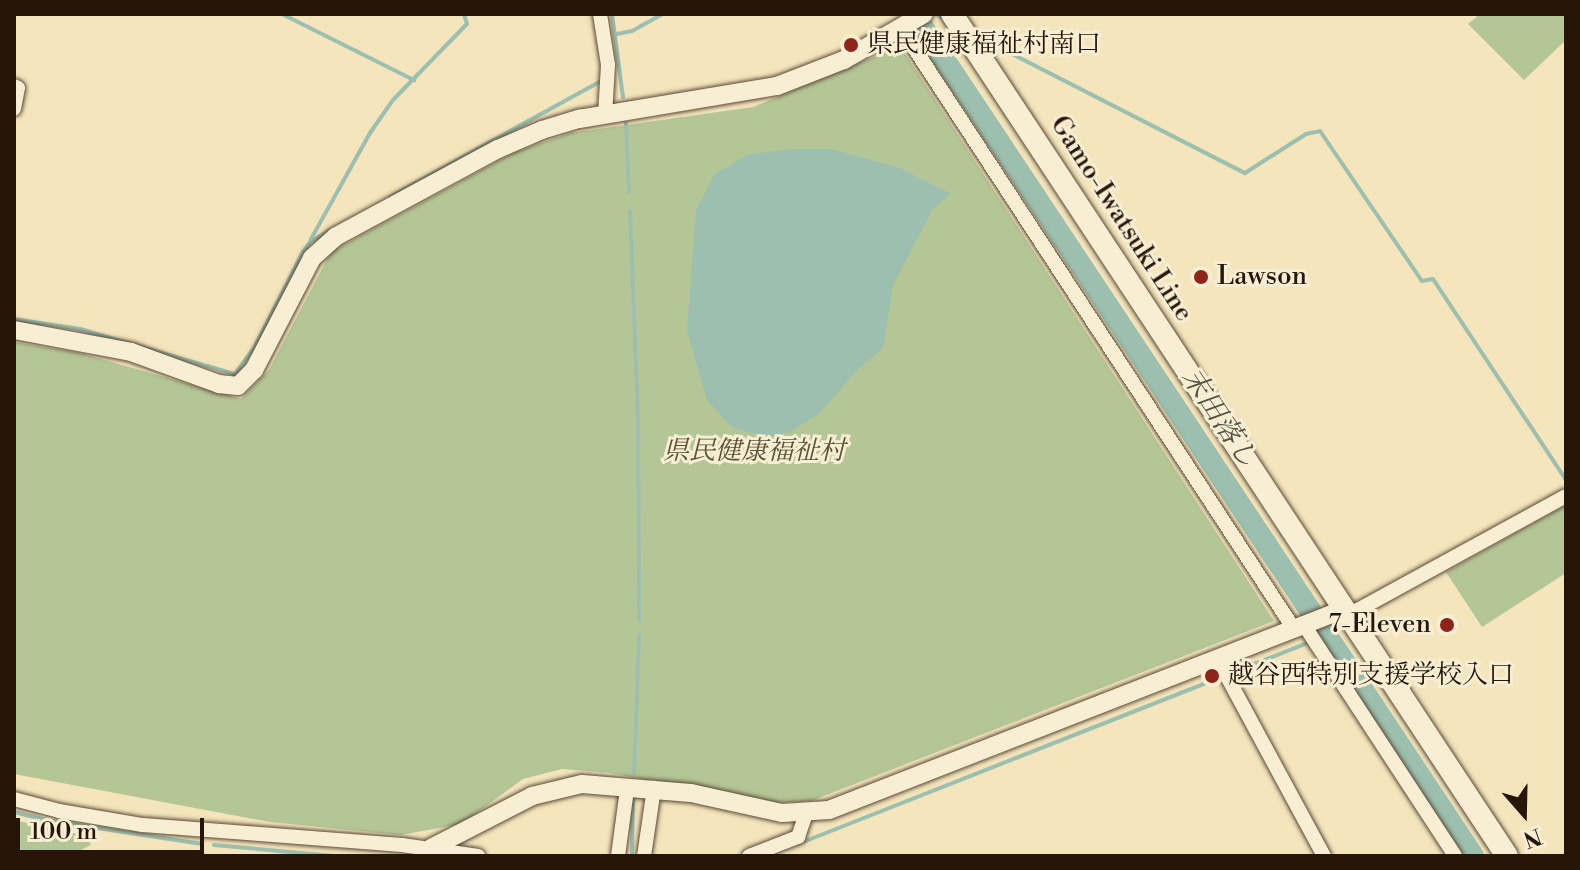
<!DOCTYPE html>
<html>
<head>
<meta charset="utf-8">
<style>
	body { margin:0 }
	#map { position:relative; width:1580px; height:870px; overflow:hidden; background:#f4e5bc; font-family:"Libre Bodoni","Noto Serif JP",serif }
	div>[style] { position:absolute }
	.green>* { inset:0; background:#b5c696 }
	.water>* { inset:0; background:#9cbfaf }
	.stream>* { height:4px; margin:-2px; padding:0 2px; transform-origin:2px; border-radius:2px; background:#9cbfaf }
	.river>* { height:22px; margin:-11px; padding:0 11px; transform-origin:11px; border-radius:11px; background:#9cbfaf }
	.roads { filter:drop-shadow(0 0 2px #5b4936) drop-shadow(0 0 2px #5b4936) }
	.minor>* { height:14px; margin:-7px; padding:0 7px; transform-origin:7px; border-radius:7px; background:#f8eed3 }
	.tertiary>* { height:18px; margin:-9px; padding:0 9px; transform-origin:9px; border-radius:9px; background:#f8eed3 }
	.secondary>* { height:22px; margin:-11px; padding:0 11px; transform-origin:11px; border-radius:11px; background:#f8eed3 }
	.dots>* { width:22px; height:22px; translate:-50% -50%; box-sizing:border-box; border:4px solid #f8eed3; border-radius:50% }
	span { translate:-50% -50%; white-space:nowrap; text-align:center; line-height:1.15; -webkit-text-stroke:6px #f8eed3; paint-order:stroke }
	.poi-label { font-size:26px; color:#281509 }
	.left { translate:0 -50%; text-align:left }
	.right { translate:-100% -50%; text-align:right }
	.street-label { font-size:26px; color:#281509 }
	.park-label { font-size:26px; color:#59533a; font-style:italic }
	.water-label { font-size:28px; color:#515043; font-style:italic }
	.frame { position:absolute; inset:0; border:16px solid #281509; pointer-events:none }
	.north { position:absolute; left:1484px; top:774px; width:80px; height:80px; -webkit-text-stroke:6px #f8eed3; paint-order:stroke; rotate:160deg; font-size:22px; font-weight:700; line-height:32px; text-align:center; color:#281509 }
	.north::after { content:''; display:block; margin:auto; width:28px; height:36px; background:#281509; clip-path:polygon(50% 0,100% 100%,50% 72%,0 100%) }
	.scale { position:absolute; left:16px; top:818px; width:188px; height:36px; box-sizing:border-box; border:4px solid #281509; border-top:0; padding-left:10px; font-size:24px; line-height:28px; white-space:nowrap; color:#281509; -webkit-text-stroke:6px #f8eed3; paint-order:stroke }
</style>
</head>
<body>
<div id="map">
	<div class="green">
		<i style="clip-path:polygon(1480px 14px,1562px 14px,1566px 18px,1566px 40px,1524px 80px,1468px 24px)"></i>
		<i style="clip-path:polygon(900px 46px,1274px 621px,811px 801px,771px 803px,610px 773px,562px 769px,523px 779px,461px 824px,401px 835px,270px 822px,14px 774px,14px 342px,80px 353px,241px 399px,269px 370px,331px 252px,515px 152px,570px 133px,753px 107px)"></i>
		<i style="clip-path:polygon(1566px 505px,1566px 573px,1482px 627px,1446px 572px)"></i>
		<i style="clip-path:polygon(14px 820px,87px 836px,91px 845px,70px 856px,14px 856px)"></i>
	</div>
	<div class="water">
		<i style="clip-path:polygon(789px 149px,832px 149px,900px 168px,951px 194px,933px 209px,893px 285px,883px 348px,859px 368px,821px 412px,792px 431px,767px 438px,732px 427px,707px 400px,687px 330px,696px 210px,714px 175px,747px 155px)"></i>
	</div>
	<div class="stream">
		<i style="left:282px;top:14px;width:148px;rotate:26.6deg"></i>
		<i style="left:612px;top:14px;width:84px;rotate:82.5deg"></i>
		<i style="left:935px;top:14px;width:11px;rotate:27deg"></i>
		<i style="left:617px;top:34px;width:15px;rotate:-11deg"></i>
		<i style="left:632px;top:31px;width:35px;rotate:-29deg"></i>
		<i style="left:977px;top:36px;width:301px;rotate:27.1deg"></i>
		<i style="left:1245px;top:173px;width:72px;rotate:-32.6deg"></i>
		<i style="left:1306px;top:134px;width:14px;rotate:-12deg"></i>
		<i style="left:1320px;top:131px;width:181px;rotate:55.8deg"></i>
		<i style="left:1422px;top:281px;width:11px;rotate:-10deg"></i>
		<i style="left:1433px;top:279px;width:241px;rotate:56.5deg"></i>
		<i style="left:626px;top:123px;width:69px;rotate:87.5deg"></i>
		<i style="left:390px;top:197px;width:243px;rotate:-28.8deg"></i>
		<i style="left:630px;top:211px;width:213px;rotate:87.8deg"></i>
		<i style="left:638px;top:424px;width:195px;rotate:89.7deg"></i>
		<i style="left:311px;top:239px;width:121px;rotate:-60.9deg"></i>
		<i style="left:370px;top:133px;width:40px;rotate:-55.1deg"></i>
		<i style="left:393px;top:100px;width:106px;rotate:-45.8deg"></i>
		<i style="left:467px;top:24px;width:10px;rotate:-107deg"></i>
		<i style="left:14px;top:319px;width:67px;rotate:8.6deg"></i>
		<i style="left:80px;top:329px;width:161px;rotate:16.2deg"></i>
		<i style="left:235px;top:374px;width:32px;rotate:-54deg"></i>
		<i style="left:254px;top:348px;width:108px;rotate:-63deg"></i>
		<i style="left:303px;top:252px;width:12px;rotate:-55deg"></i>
		<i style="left:310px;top:242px;width:23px;rotate:-31deg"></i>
		<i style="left:1319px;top:639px;width:10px;rotate:-17deg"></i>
		<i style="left:634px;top:773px;width:138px;rotate:-87.9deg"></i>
		<i style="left:14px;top:812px;width:32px;rotate:14deg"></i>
		<i style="left:45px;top:820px;width:159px;rotate:8.7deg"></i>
		<i style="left:798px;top:844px;width:550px;rotate:-21.53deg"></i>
		<i style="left:214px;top:845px;width:121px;rotate:5.2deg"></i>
		<i style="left:632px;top:856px;width:55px;rotate:-89deg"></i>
	</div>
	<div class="river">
		<i style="left:914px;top:14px;width:1011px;rotate:56.42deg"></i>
	</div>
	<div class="roads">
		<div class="minor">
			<i style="left:600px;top:14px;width:52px;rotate:81.1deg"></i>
			<i style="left:608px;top:65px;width:50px;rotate:93.4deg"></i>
			<i style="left:901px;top:28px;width:718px;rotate:56.82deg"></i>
			<i style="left:14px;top:86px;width:4px;rotate:27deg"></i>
			<i style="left:18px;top:88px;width:21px;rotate:101deg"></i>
			<i style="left:1342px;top:610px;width:14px;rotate:4deg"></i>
			<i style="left:1356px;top:611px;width:239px;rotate:-28.7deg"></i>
			<i style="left:1304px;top:625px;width:276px;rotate:56.8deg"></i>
			<i style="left:1218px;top:660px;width:223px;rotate:61.6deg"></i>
			<i style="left:14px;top:799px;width:47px;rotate:14.9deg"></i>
			<i style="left:59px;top:811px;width:85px;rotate:9.5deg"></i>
			<i style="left:143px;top:825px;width:260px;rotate:4.4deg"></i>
			<i style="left:402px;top:845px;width:77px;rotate:8.2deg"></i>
			<i style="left:618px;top:856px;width:60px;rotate:-82.3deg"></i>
			<i style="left:644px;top:856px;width:69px;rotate:-81.6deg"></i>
			<i style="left:749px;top:856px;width:53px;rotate:-21.2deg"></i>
			<i style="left:798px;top:837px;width:24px;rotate:-71deg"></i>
		</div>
		<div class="tertiary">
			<i style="left:14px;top:330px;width:119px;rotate:10.6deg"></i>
			<i style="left:131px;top:352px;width:94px;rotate:20deg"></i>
			<i style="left:219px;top:384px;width:19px;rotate:6deg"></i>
			<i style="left:238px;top:386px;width:23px;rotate:-45deg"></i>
			<i style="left:254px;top:370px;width:126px;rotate:-62.6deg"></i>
			<i style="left:312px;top:258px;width:31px;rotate:-42deg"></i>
			<i style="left:335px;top:237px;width:185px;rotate:-28.4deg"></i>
			<i style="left:498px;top:149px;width:48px;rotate:-23.4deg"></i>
			<i style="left:542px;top:130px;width:39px;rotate:-17deg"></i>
			<i style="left:579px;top:119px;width:201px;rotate:-9.5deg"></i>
			<i style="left:777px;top:86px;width:72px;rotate:-21.2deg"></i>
			<i style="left:844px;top:60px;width:92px;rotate:-29.9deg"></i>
			<i style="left:431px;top:848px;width:114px;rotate:-27.2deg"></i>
			<i style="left:532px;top:796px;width:51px;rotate:-13.5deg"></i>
			<i style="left:582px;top:784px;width:109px;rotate:4.7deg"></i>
			<i style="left:691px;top:793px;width:93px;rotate:12.4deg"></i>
			<i style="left:782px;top:813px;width:47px;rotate:-3.7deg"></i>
			<i style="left:829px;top:810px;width:551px;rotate:-21.3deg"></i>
		</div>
		<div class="secondary">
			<i style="left:952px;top:14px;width:1008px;rotate:56.61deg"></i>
		</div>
	</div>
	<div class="dots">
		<i style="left:851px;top:45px;background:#8f2418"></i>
		<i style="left:1201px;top:277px;background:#8f2418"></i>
		<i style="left:1447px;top:625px;background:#8f2418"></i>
		<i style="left:1212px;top:676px;background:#8f2418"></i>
	</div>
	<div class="poi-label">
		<span class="left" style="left:867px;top:45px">県民健康福祉村南口</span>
		<span class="left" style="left:1217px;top:277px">Lawson</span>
		<span class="right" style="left:1431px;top:625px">7-Eleven</span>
		<span class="left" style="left:1228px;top:676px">越谷西特別支援学校入口</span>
	</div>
	<div class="street-label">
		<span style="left:1121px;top:219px;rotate:57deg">Gamo-Iwatsuki Line</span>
	</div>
	<div class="park-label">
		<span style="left:754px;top:452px">県民健康福祉村</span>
	</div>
	<div class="water-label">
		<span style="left:1219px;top:418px;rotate:56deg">末田落し</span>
	</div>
	<div class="frame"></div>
	<div class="north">N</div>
	<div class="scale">100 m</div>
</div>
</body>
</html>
